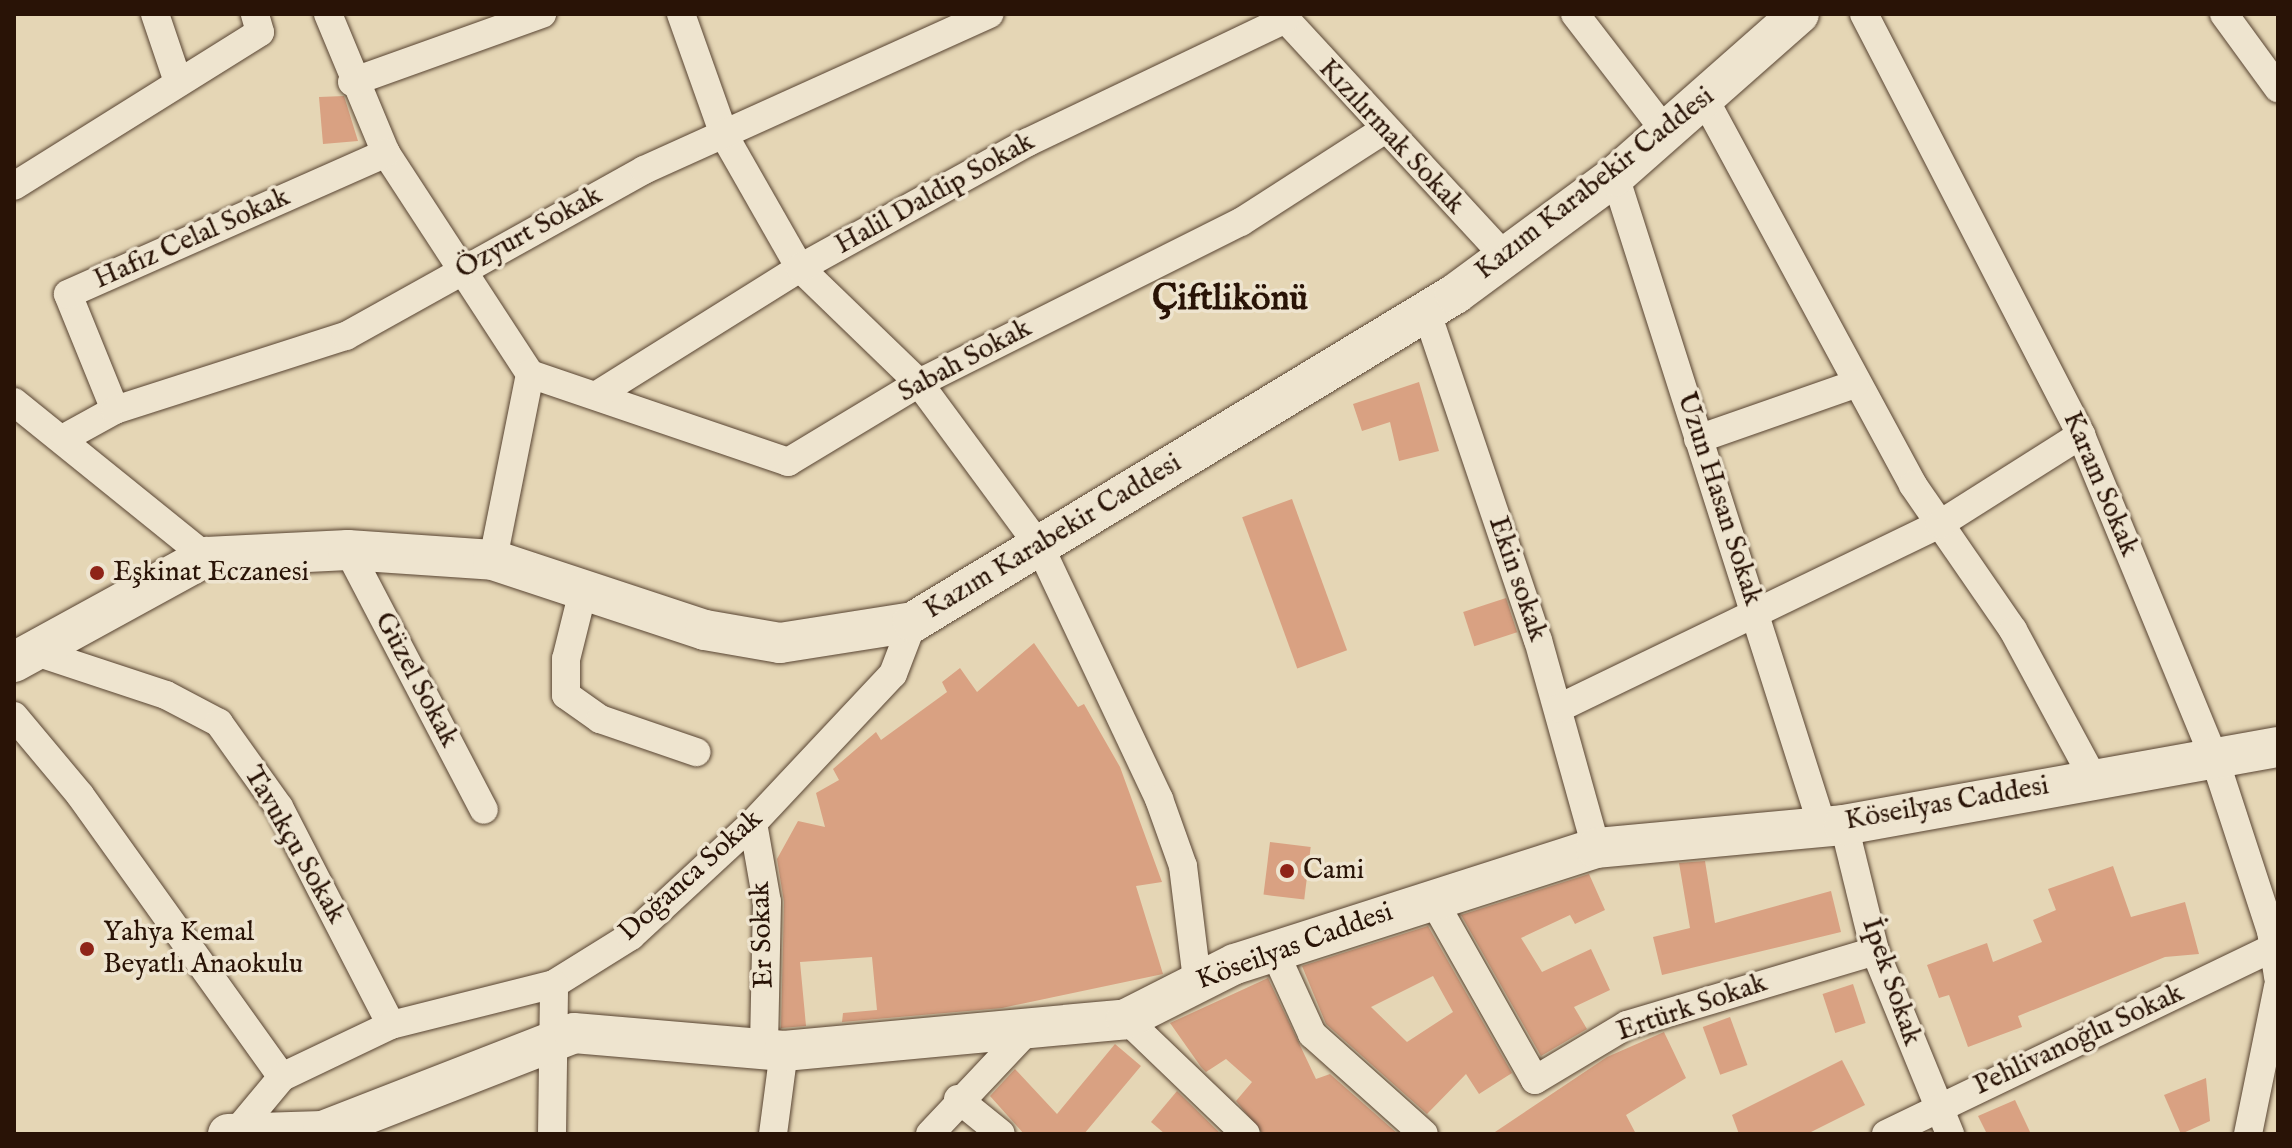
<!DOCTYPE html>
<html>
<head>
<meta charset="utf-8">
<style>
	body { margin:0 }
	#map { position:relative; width:2292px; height:1148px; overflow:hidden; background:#e5d6b5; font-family:"IM FELL English",serif }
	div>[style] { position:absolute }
	.building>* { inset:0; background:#d9a182; transform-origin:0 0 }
	.roads { filter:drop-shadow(0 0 2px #584432) drop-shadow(0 0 2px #584432) }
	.street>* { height:28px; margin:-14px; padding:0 14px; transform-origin:14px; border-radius:14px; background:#eee4cf }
	.secondary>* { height:40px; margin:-20px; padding:0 20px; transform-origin:20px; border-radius:20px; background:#eee4cf }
	.dots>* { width:22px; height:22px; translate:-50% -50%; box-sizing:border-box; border:4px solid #eee4cf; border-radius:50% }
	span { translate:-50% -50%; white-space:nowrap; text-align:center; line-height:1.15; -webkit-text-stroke:7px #eee4cf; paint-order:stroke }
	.street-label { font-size:28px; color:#291306 }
	.poi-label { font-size:28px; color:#291306 }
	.left { translate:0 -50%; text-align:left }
	.district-label { font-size:36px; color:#291306; font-weight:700 }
	.frame { position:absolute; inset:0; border:16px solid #291306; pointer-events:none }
</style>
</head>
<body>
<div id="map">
	<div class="building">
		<i style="clip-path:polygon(344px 96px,358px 141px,323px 144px,319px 97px)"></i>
		<i style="clip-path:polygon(1419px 382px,1439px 451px,1399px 461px,1390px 422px,1362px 431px,1353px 404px)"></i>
		<i style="left:1292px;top:499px;width:161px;height:53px;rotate:70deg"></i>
		<i style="left:1506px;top:598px;width:36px;height:45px;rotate:72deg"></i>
		<i style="clip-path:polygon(1034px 643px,1078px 707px,1084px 704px,1120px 767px,1162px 882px,1136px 886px,1163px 974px,1002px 1008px,842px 1022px,843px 1013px,877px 1010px,872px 957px,800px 962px,806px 1026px,781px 1028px,784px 902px,777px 859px,798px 821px,825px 827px,816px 793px,839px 780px,833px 769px,876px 732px,881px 740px,947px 692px,942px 682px,960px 668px,977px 692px)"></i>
		<i style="left:1270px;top:842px;width:41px;height:53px;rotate:7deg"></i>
		<i style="clip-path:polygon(1705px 861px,1715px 923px,1831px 891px,1841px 932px,1662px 975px,1653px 937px,1690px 928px,1679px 863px)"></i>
		<i style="clip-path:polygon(2113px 866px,2131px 917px,2185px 902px,2199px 954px,2165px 957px,2018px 1016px,2022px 1027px,1968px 1047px,1949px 995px,1939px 998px,1927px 965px,1987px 943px,1993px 962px,2042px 942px,2033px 920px,2056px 910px,2048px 889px)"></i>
		<i style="clip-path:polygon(1589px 874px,1605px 910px,1575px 924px,1570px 915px,1521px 938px,1542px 972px,1591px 949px,1610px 990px,1574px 1007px,1587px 1029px,1541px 1056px,1461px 915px)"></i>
		<i style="clip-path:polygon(evenodd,1428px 926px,1512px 1073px,1479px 1094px,1466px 1074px,1427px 1114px,1326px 1024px,1302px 966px,1428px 926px,1433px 976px,1453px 1012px,1407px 1042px,1371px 1007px,1433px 976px)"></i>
		<i style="clip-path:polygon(1268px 978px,1316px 1079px,1330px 1074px,1398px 1134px,1263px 1134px,1236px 1101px,1252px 1082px,1226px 1059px,1206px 1072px,1201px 1067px,1170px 1023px)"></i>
		<i style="left:1853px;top:984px;width:41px;height:32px;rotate:72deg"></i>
		<i style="left:1730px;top:1017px;width:51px;height:29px;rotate:70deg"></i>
		<i style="clip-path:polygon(1664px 1032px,1686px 1078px,1626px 1115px,1636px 1134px,1492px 1134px,1607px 1057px)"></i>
		<i style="clip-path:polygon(1115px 1044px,1141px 1066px,1084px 1134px,1024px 1134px,990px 1096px,1015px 1069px,1057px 1114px)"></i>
		<i style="clip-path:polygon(1842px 1060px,1865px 1105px,1807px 1134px,1739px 1134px,1732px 1115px)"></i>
		<i style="clip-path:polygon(2206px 1078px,2210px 1121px,2181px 1134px,2164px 1095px)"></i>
		<i style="clip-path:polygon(1177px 1091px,1221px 1134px,1165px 1134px,1151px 1122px)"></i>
		<i style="clip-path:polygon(2015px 1100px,2031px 1134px,1987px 1134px,1978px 1116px)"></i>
	</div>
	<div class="roads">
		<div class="street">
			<i style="left:155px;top:14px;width:69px;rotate:71.3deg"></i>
			<i style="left:328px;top:14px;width:151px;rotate:67.4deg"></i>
			<i style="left:386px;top:153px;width:264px;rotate:56.9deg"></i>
			<i style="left:530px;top:374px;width:190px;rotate:101.3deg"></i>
			<i style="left:681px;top:14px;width:128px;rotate:70.4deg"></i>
			<i style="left:724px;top:135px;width:153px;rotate:60.3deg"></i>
			<i style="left:800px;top:268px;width:165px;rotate:44deg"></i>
			<i style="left:919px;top:383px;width:204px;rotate:53.6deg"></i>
			<i style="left:1040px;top:547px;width:279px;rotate:64.7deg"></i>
			<i style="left:1159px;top:799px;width:71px;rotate:70.3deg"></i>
			<i style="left:1183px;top:866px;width:115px;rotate:83deg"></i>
			<i style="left:1281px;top:14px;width:330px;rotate:47.3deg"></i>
			<i style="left:1575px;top:14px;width:149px;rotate:52.4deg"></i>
			<i style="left:1864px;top:14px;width:474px;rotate:62.7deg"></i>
			<i style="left:2081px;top:435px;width:348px;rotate:67.6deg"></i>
			<i style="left:2214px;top:757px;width:183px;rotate:71.9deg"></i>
			<i style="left:2271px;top:931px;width:47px;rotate:81.3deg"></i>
			<i style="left:2224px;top:14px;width:92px;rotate:53.9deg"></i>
			<i style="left:352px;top:82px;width:202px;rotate:-19.7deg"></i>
			<i style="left:1705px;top:100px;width:438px;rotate:61.6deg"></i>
			<i style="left:1913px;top:485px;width:176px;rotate:55.4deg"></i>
			<i style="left:2013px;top:630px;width:170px;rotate:61.6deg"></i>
			<i style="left:1615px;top:176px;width:678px;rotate:72.31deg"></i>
			<i style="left:14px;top:186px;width:290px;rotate:-32deg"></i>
			<i style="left:260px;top:32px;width:19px;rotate:-106deg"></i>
			<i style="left:1427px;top:313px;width:345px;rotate:71.3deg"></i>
			<i style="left:1538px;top:640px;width:216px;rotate:74.4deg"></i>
			<i style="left:530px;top:374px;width:273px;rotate:18.8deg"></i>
			<i style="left:788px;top:462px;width:153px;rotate:-31.1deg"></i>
			<i style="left:919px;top:383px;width:360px;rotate:-26.6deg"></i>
			<i style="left:1241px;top:222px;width:168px;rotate:-32.8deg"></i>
			<i style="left:600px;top:393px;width:236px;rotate:-32deg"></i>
			<i style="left:800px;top:268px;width:260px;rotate:-28.9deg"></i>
			<i style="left:1028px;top:142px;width:284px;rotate:-25.5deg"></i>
			<i style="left:14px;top:402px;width:247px;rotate:38.9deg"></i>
			<i style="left:115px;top:410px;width:125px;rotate:-112.1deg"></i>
			<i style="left:68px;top:294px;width:348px;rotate:-23.9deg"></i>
			<i style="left:66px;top:437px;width:56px;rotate:-28.9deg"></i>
			<i style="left:115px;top:410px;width:243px;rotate:-17.8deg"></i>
			<i style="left:346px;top:336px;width:341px;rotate:-29.1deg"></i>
			<i style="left:644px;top:170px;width:379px;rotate:-24.3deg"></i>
			<i style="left:1698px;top:439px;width:166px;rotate:-19.3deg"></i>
			<i style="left:348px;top:550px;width:293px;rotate:62.4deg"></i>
			<i style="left:584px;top:587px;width:74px;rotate:104deg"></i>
			<i style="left:566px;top:659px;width:36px;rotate:90deg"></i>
			<i style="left:566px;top:695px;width:42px;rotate:35.2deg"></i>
			<i style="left:600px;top:719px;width:102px;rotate:19deg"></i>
			<i style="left:27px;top:649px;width:146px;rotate:18.3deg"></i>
			<i style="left:166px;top:695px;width:60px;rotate:27.8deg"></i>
			<i style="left:219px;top:723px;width:103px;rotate:54.5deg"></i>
			<i style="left:279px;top:807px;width:245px;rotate:62.8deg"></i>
			<i style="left:1559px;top:708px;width:423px;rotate:-25.8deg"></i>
			<i style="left:1940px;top:524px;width:167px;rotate:-32.3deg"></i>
			<i style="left:14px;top:716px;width:103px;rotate:50.1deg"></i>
			<i style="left:80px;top:795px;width:347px;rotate:54.4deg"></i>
			<i style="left:753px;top:823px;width:80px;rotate:80deg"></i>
			<i style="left:767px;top:902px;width:147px;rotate:91.2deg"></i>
			<i style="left:1844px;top:825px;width:130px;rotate:76.2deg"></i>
			<i style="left:1875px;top:951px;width:198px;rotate:67.7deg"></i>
			<i style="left:1432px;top:898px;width:209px;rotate:60.5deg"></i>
			<i style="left:1535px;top:1080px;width:107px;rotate:-30.9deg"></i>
			<i style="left:1627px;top:1025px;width:259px;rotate:-16.6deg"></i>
			<i style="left:1276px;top:955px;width:87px;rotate:65.5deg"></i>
			<i style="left:1312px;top:1034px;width:150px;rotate:41.8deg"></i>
			<i style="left:1126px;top:1019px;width:166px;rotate:43.8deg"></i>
			<i style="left:958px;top:1099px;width:55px;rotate:39.1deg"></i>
			<i style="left:237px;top:1131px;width:70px;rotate:-50.2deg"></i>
			<i style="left:282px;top:1077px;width:121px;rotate:-25.5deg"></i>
			<i style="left:391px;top:1025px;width:168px;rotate:-14.1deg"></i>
			<i style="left:554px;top:984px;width:91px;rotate:-31.9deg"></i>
			<i style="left:631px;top:936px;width:166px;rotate:-42.8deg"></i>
			<i style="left:753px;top:823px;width:204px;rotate:-46.8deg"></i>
			<i style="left:893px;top:674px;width:56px;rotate:-69deg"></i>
			<i style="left:552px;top:1134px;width:150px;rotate:-89.2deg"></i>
			<i style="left:773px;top:1134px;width:84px;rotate:-82.5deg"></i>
			<i style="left:930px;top:1134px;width:146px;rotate:-46.7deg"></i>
			<i style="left:1886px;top:1134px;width:428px;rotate:-25.7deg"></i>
			<i style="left:2248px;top:1134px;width:151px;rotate:-78.5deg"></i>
		</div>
		<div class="secondary">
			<i style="left:14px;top:662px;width:219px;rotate:-28.7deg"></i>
			<i style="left:206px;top:557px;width:142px;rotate:-2.8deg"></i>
			<i style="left:348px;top:550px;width:145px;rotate:3.9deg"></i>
			<i style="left:493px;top:560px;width:223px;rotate:18.3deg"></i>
			<i style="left:705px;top:630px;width:76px;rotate:9.8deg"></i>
			<i style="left:780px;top:643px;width:135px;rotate:-9deg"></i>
			<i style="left:913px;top:622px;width:634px;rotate:-31.18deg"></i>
			<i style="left:1455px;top:294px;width:199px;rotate:-36.4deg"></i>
			<i style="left:1615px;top:176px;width:245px;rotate:-41.4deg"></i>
			<i style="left:228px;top:1134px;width:95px;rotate:-1.8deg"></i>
			<i style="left:323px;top:1131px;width:269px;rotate:-21.3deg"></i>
			<i style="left:574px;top:1033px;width:211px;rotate:4.9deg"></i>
			<i style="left:784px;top:1051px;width:343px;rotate:-5.3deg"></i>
			<i style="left:1126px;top:1019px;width:122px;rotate:-26.8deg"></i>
			<i style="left:1235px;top:964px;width:379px;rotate:-17.8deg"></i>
			<i style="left:1596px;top:848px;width:249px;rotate:-5.3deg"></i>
			<i style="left:1844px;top:825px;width:441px;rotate:-10.2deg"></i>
		</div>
	</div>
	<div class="dots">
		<i style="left:97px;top:573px;background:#8f2418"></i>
		<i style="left:1287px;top:871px;background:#8f2418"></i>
		<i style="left:87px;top:949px;background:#8f2418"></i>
	</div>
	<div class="street-label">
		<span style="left:1391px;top:137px;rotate:47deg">Kızılırmak Sokak</span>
		<span style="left:1595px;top:184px;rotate:-38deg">Kazım Karabekir Caddesi</span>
		<span style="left:935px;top:194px;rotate:-29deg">Halil Daldip Sokak</span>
		<span style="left:529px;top:233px;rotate:-29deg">Özyurt Sokak</span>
		<span style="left:192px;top:239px;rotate:-24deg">Hafız Celal Sokak</span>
		<span style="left:965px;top:361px;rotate:-28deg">Sabah Sokak</span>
		<span style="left:2100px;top:484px;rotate:67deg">Karam Sokak</span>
		<span style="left:1719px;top:499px;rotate:72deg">Uzun Hasan Sokak</span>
		<span style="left:1053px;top:537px;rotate:-31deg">Kazım Karabekir Caddesi</span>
		<span style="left:1517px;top:579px;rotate:71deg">Ekin sokak</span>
		<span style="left:416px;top:680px;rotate:62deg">Güzel Sokak</span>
		<span style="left:1947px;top:804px;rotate:-10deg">Köseilyas Caddesi</span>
		<span style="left:294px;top:845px;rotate:60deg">Tavukçu Sokak</span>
		<span style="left:691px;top:876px;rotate:-42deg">Doğanca Sokak</span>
		<span style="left:763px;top:935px;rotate:-92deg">Er Sokak</span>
		<span style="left:1295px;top:947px;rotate:-20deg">Köseilyas Caddesi</span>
		<span style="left:1891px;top:982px;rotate:71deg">İpek Sokak</span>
		<span style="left:1692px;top:1008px;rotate:-19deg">Ertürk Sokak</span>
		<span style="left:2079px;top:1040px;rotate:-25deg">Pehlivanoğlu Sokak</span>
	</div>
	<div class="poi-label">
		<span class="left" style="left:113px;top:573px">Eşkinat Eczanesi</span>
		<span class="left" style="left:1303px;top:871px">Cami</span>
		<span class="left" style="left:103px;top:949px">Yahya Kemal<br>Beyatlı Anaokulu</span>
	</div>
	<div class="district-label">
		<span style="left:1230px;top:300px">Çiftlikönü</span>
	</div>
	<div class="frame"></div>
</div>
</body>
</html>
